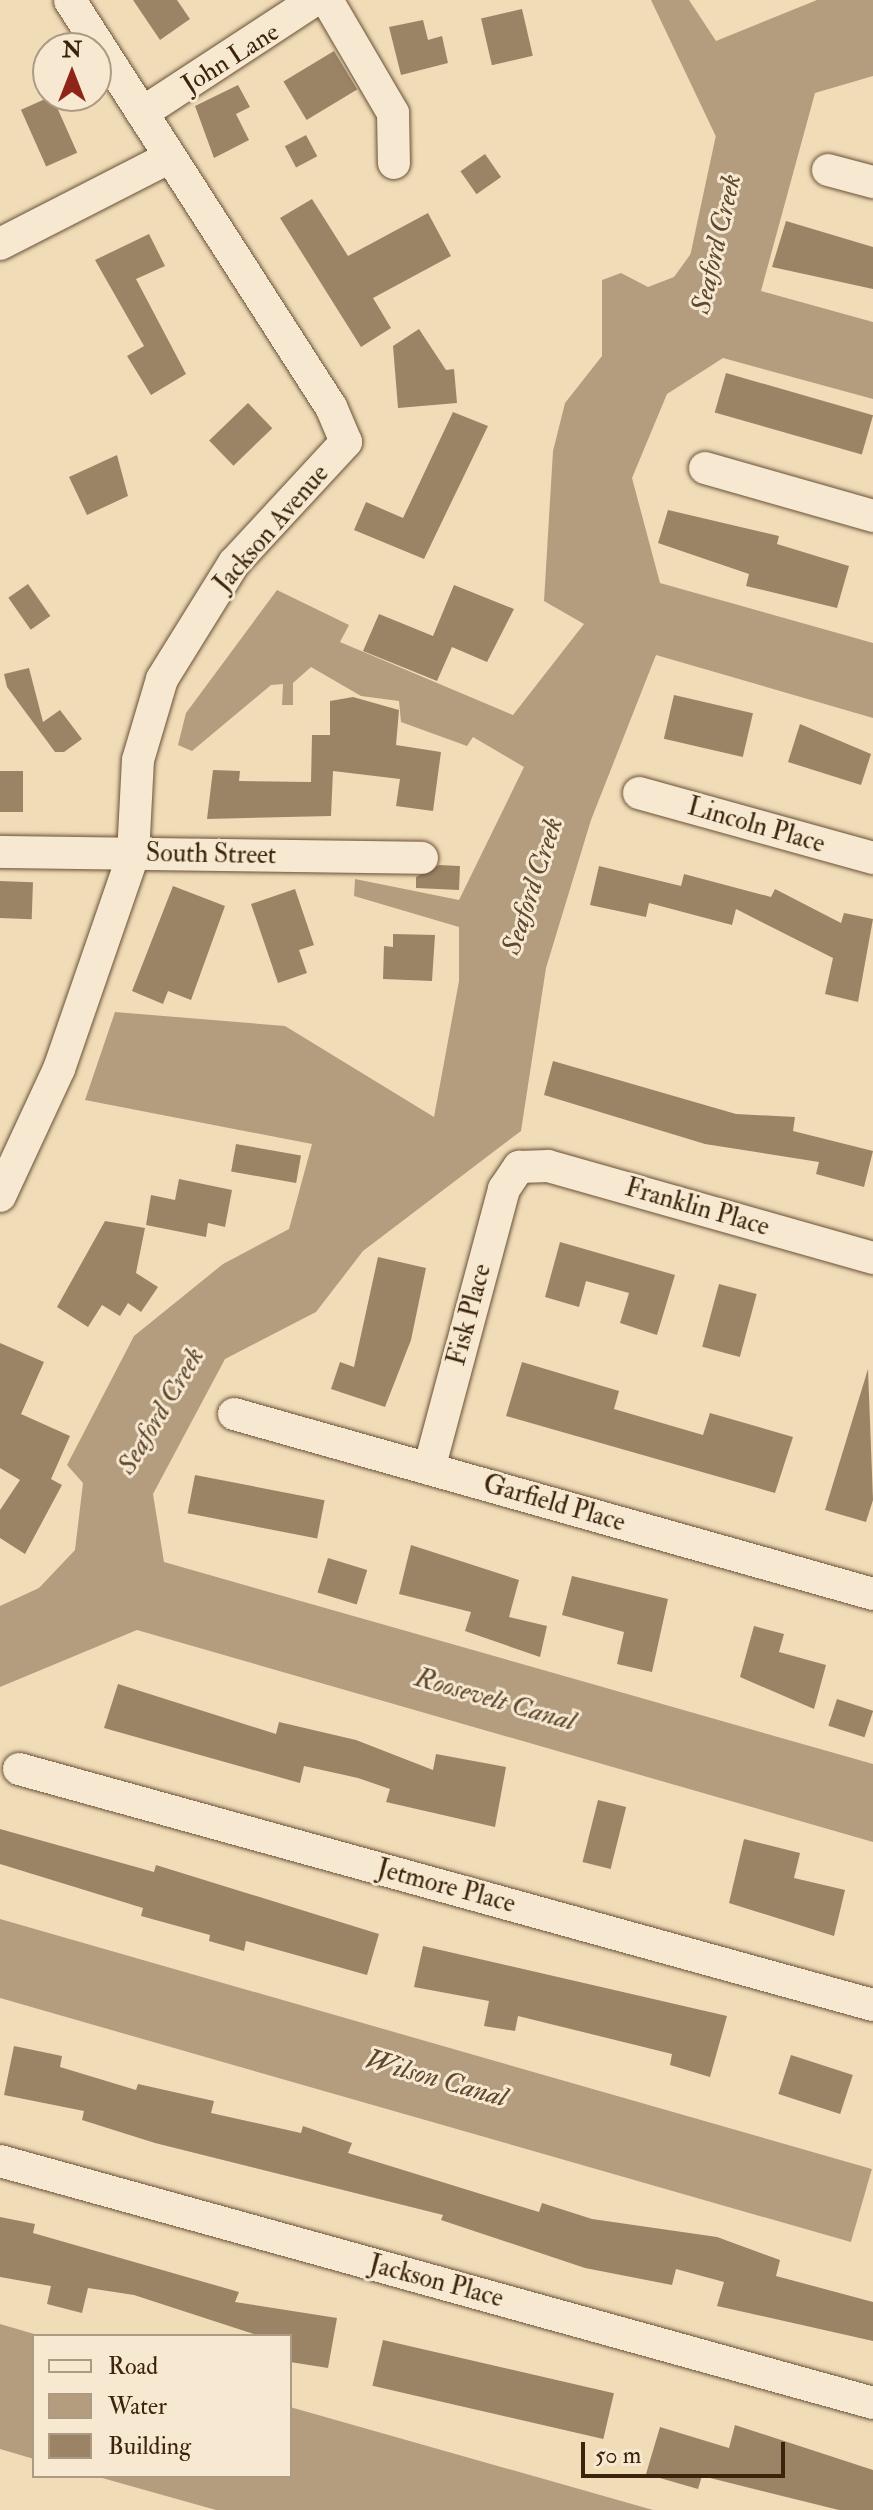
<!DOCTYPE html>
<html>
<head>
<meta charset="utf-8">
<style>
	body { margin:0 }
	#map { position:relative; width:873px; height:2510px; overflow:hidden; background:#f1dcb8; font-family:"IM FELL Double Pica",serif }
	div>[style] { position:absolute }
	.water>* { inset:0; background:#b39d7e; transform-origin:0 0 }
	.river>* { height:50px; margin:-25px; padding:0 25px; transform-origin:25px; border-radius:25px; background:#b39d7e }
	.building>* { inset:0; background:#9a8465; transform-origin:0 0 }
	.roads { filter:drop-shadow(0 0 2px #695237) drop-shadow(0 0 2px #695237) }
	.minor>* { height:32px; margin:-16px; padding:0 16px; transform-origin:16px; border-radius:16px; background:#f6e8d1 }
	span { translate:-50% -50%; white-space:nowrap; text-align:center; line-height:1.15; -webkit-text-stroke:6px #f6e8d1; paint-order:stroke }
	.street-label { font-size:26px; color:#3c240c }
	.water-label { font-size:28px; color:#60482e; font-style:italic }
	.legend { position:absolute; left:32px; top:2334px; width:260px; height:144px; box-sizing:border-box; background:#f6e8d1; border:2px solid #ac9a82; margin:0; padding:10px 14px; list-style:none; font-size:24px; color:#3c240c }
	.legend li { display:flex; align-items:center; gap:16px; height:40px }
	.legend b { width:40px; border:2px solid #ac9a82 }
	.north { position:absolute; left:32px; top:32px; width:80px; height:80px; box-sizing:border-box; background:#f6e8d1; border:2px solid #ac9a82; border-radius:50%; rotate:0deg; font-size:22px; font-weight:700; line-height:32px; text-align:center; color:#3c240c }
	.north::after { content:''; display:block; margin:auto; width:28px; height:36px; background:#8f2418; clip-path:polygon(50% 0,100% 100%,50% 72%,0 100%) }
	.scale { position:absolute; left:581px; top:2442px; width:204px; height:36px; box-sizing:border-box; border:4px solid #3c240c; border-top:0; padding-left:10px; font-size:24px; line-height:28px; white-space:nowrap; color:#3c240c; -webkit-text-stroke:6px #f6e8d1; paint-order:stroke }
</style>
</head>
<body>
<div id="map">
	<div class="water">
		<i style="clip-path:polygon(651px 0,689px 0,716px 41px,817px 0,873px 0,873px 76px,815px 93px,761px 291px,873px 322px,873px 399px,723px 358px,667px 394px,632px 478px,660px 583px,873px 643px,873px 718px,656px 655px,591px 820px,546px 968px,521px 1131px,363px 1251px,316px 1312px,225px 1359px,153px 1494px,164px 1562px,873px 1764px,873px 1842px,137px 1630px,0 1687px,0 1606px,39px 1588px,75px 1550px,83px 1483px,67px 1465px,134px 1336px,223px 1264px,289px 1229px,312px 1144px,85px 1100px,115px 1012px,285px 1026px,434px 1117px,459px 981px,459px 927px,354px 896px,355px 879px,459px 900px,524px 767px,473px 737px,467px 746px,401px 722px,399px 701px,361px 696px,311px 667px,293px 683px,293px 705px,282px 705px,283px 684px,271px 685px,192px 751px,178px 745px,186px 713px,277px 590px,349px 625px,340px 642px,513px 715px,584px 624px,544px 601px,553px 451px,565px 403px,602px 356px,602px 280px,621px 273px,648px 287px,674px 277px,729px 201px,719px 143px)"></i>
		<i style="left:0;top:1919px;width:907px;height:76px;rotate:16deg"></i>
		<i style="clip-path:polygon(0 2324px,41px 2336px,34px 2336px,34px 2459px,0 2449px)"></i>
		<i style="clip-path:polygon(290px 2407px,653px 2510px,216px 2510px,95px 2476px,290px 2476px)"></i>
	</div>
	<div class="river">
		<i style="left:712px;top:273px;width:147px;rotate:-77.9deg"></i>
	</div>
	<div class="building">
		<i style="clip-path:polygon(133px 0,177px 0,190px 19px,160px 40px)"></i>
		<i style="left:522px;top:9px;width:48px;height:42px;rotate:77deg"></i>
		<i style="clip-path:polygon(423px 20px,428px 40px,442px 36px,448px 63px,401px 75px,389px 27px)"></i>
		<i style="left:334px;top:51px;width:45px;height:59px;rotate:59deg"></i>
		<i style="clip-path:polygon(238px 85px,250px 107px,236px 114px,249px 140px,214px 158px,195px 106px)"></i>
		<i style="left:52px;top:96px;width:62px;height:34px;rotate:66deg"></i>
		<i style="left:306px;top:135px;width:24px;height:24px;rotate:62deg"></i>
		<i style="left:485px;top:154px;width:28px;height:30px;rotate:55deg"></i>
		<i style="clip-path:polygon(312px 199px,348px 256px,428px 213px,451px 256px,373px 298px,391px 328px,361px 347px,280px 218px)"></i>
		<i style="clip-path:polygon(786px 221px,873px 247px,873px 289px,772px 267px)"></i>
		<i style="clip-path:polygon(149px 234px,165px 266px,136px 279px,186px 374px,151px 395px,127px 356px,144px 346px,95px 260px)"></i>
		<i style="clip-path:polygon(419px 329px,446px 370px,454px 369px,457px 403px,398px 408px,393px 346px)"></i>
		<i style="left:726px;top:373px;width:153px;height:41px;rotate:16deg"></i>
		<i style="left:248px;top:403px;width:35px;height:54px;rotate:46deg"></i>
		<i style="clip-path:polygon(453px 412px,488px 426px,424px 559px,354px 530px,366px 502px,403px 518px)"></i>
		<i style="clip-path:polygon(117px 455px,128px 496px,87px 515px,69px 477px)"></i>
		<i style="clip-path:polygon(668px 510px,779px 536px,777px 544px,849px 566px,837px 608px,746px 586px,749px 574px,658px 543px)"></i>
		<i style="left:28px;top:584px;width:39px;height:24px;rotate:55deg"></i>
		<i style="clip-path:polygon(454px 585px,514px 609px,487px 662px,452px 647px,437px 681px,363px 651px,379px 614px,433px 636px)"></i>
		<i style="clip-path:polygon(29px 668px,43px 722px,60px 710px,82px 739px,64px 752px,55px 752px,7px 687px,4px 674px)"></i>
		<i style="left:674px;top:695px;width:81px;height:45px;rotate:13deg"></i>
		<i style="clip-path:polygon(353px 697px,399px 710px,396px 745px,441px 752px,433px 811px,396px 806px,400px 779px,333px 771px,331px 816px,207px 819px,213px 770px,240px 771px,239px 781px,311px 782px,312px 735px,330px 735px,330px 701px)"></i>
		<i style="clip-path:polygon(800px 724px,871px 754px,861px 785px,788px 762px)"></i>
		<i style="left:0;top:771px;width:23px;height:41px"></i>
		<i style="clip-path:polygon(439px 865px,460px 866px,459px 890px,416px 888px,416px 877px)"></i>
		<i style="clip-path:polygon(599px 866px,681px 886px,684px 874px,771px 897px,775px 889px,841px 923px,844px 913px,873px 919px,858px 1002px,825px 994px,833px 958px,736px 909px,732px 925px,649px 903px,646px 917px,590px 905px)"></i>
		<i style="left:0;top:881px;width:33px;height:37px;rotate:2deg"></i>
		<i style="clip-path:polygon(173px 886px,225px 906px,191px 1000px,168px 991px,163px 1004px,132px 991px)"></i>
		<i style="clip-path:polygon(295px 889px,314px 945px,299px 950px,307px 973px,278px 983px,251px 904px)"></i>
		<i style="clip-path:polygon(393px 934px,435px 935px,432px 981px,383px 979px,384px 946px,393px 947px)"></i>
		<i style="clip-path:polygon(553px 1061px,736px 1114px,795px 1117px,793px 1131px,873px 1151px,864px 1187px,816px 1174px,819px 1162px,705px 1144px,544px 1095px)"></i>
		<i style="left:236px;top:1144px;width:66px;height:28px;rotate:10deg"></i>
		<i style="clip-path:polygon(179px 1179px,232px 1190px,225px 1227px,208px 1223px,206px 1237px,146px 1225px,151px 1195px,175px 1200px)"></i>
		<i style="clip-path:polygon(105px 1221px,145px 1228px,136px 1273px,158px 1287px,141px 1312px,128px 1303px,120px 1316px,102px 1305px,88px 1327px,57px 1307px)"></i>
		<i style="clip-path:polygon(560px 1242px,675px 1275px,657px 1335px,620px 1323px,629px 1293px,586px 1281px,579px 1307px,545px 1297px)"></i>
		<i style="clip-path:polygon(378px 1257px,426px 1268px,411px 1340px,385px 1407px,331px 1389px,340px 1362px,354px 1367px)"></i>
		<i style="left:719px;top:1284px;width:39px;height:65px;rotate:15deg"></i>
		<i style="clip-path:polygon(0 1343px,44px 1362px,21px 1414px,70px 1436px,51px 1479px,62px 1485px,25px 1554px,0 1538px,0 1510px,20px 1480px,0 1468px)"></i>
		<i style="clip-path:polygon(522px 1362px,619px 1391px,614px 1409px,703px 1435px,710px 1413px,793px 1437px,775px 1493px,506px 1416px)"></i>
		<i style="clip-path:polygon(868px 1369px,873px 1500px,866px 1522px,825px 1510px)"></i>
		<i style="left:195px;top:1475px;width:132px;height:39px;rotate:11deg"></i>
		<i style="clip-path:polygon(411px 1545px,519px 1580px,509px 1617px,547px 1626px,540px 1657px,465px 1631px,471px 1612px,399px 1594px)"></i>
		<i style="left:328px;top:1558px;width:41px;height:36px;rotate:17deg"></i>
		<i style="clip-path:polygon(572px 1576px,668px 1599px,652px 1672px,617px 1664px,624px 1632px,562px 1615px)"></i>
		<i style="clip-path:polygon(754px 1626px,784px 1634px,779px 1652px,826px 1665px,814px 1709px,740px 1677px)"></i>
		<i style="clip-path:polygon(118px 1684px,276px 1734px,279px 1722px,356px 1740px,433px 1770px,436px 1754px,506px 1767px,495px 1827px,386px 1802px,390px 1789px,358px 1778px,304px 1766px,300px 1783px,104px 1728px)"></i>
		<i style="left:837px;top:1699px;width:38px;height:28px;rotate:18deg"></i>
		<i style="left:598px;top:1800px;width:29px;height:64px;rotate:14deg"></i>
		<i style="clip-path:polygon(0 1829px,154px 1872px,156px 1865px,379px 1934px,367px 1975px,246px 1941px,244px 1951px,209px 1941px,210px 1935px,141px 1916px,143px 1908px,0 1864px)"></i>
		<i style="clip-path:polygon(744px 1839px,800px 1853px,794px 1878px,845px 1890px,834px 1936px,729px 1903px)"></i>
		<i style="clip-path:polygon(423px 1946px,727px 2016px,710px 2077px,670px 2065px,672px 2054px,518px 2016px,515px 2031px,484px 2026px,489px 2001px,414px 1987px)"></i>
		<i style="clip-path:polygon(14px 2046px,62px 2056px,60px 2067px,136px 2090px,138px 2084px,214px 2101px,211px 2113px,301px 2133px,303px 2126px,352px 2143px,348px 2153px,539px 2212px,542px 2203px,592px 2219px,717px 2237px,780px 2260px,776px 2276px,873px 2302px,873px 2341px,717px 2306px,724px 2282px,676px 2269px,672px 2285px,585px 2268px,441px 2220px,443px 2215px,155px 2143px,82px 2120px,84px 2111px,4px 2095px)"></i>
		<i style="left:791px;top:2055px;width:65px;height:41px;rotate:18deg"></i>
		<i style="clip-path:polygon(0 2217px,35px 2224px,33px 2233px,239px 2292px,235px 2302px,337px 2318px,328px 2368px,290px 2362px,290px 2336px,260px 2336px,134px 2295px,88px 2288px,82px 2313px,47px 2304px,51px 2286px,0 2277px)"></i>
		<i style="left:383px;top:2340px;width:237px;height:47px;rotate:13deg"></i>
		<i style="clip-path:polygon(735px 2425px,873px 2470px,873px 2510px,839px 2510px,702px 2476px,698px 2489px,646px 2474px,660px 2427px,729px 2448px)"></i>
	</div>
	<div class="roads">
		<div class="minor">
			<i style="left:327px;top:0;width:131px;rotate:59.7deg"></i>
			<i style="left:393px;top:113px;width:50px;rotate:88.9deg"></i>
			<i style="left:142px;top:113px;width:207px;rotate:-33.2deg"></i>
			<i style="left:828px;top:170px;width:47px;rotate:14.9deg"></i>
			<i style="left:0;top:244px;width:191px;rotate:-27.1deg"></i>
			<i style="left:705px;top:468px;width:175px;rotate:15.9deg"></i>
			<i style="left:639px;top:793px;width:243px;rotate:15.5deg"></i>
			<i style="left:0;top:852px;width:422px;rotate:0.8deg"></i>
			<i style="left:0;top:1196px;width:140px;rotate:-65.1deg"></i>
			<i style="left:59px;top:1069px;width:226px;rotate:-70.9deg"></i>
			<i style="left:133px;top:855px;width:95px;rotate:-87deg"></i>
			<i style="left:138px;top:760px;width:84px;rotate:-73.5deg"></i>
			<i style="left:162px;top:679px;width:137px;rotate:-58.2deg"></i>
			<i style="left:234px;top:563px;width:165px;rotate:-47.2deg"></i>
			<i style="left:346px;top:442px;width:38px;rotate:-113deg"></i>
			<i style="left:331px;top:407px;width:483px;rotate:-122.7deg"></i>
			<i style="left:234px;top:1414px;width:664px;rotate:15.73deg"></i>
			<i style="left:429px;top:1469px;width:290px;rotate:-75deg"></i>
			<i style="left:504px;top:1189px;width:27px;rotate:-56deg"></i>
			<i style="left:519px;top:1167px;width:29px;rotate:-2deg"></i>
			<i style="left:548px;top:1166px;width:338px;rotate:15.8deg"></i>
			<i style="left:19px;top:1769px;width:886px;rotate:15.45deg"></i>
			<i style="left:0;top:2161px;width:906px;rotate:15.49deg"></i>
		</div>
	</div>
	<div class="street-label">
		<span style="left:231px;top:59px;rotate:-32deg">John Lane</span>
		<span style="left:272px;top:529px;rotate:-49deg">Jackson Avenue</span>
		<span style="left:756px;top:826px;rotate:16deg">Lincoln Place</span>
		<span style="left:211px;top:855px;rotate:1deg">South Street</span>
		<span style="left:697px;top:1208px;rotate:16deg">Franklin Place</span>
		<span style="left:470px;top:1315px;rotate:-75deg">Fisk Place</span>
		<span style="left:554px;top:1504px;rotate:16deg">Garfield Place</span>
		<span style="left:446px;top:1887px;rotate:15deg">Jetmore Place</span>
		<span style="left:436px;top:2282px;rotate:15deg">Jackson Place</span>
	</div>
	<div class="water-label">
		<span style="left:717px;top:244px;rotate:-77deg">Seaford Creek</span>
		<span style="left:533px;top:886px;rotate:-72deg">Seaford Creek</span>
		<span style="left:161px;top:1411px;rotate:-59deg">Seaford Creek</span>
		<span style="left:495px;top:1700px;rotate:16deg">Roosevelt Canal</span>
		<span style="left:436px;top:2079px;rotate:16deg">Wilson Canal</span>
	</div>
	<ul class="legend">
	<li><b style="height:10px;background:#f6e8d1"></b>Road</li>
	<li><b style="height:22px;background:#b39d7e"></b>Water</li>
	<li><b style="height:22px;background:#9a8465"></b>Building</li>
	</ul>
	<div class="north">N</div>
	<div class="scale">50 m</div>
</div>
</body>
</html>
